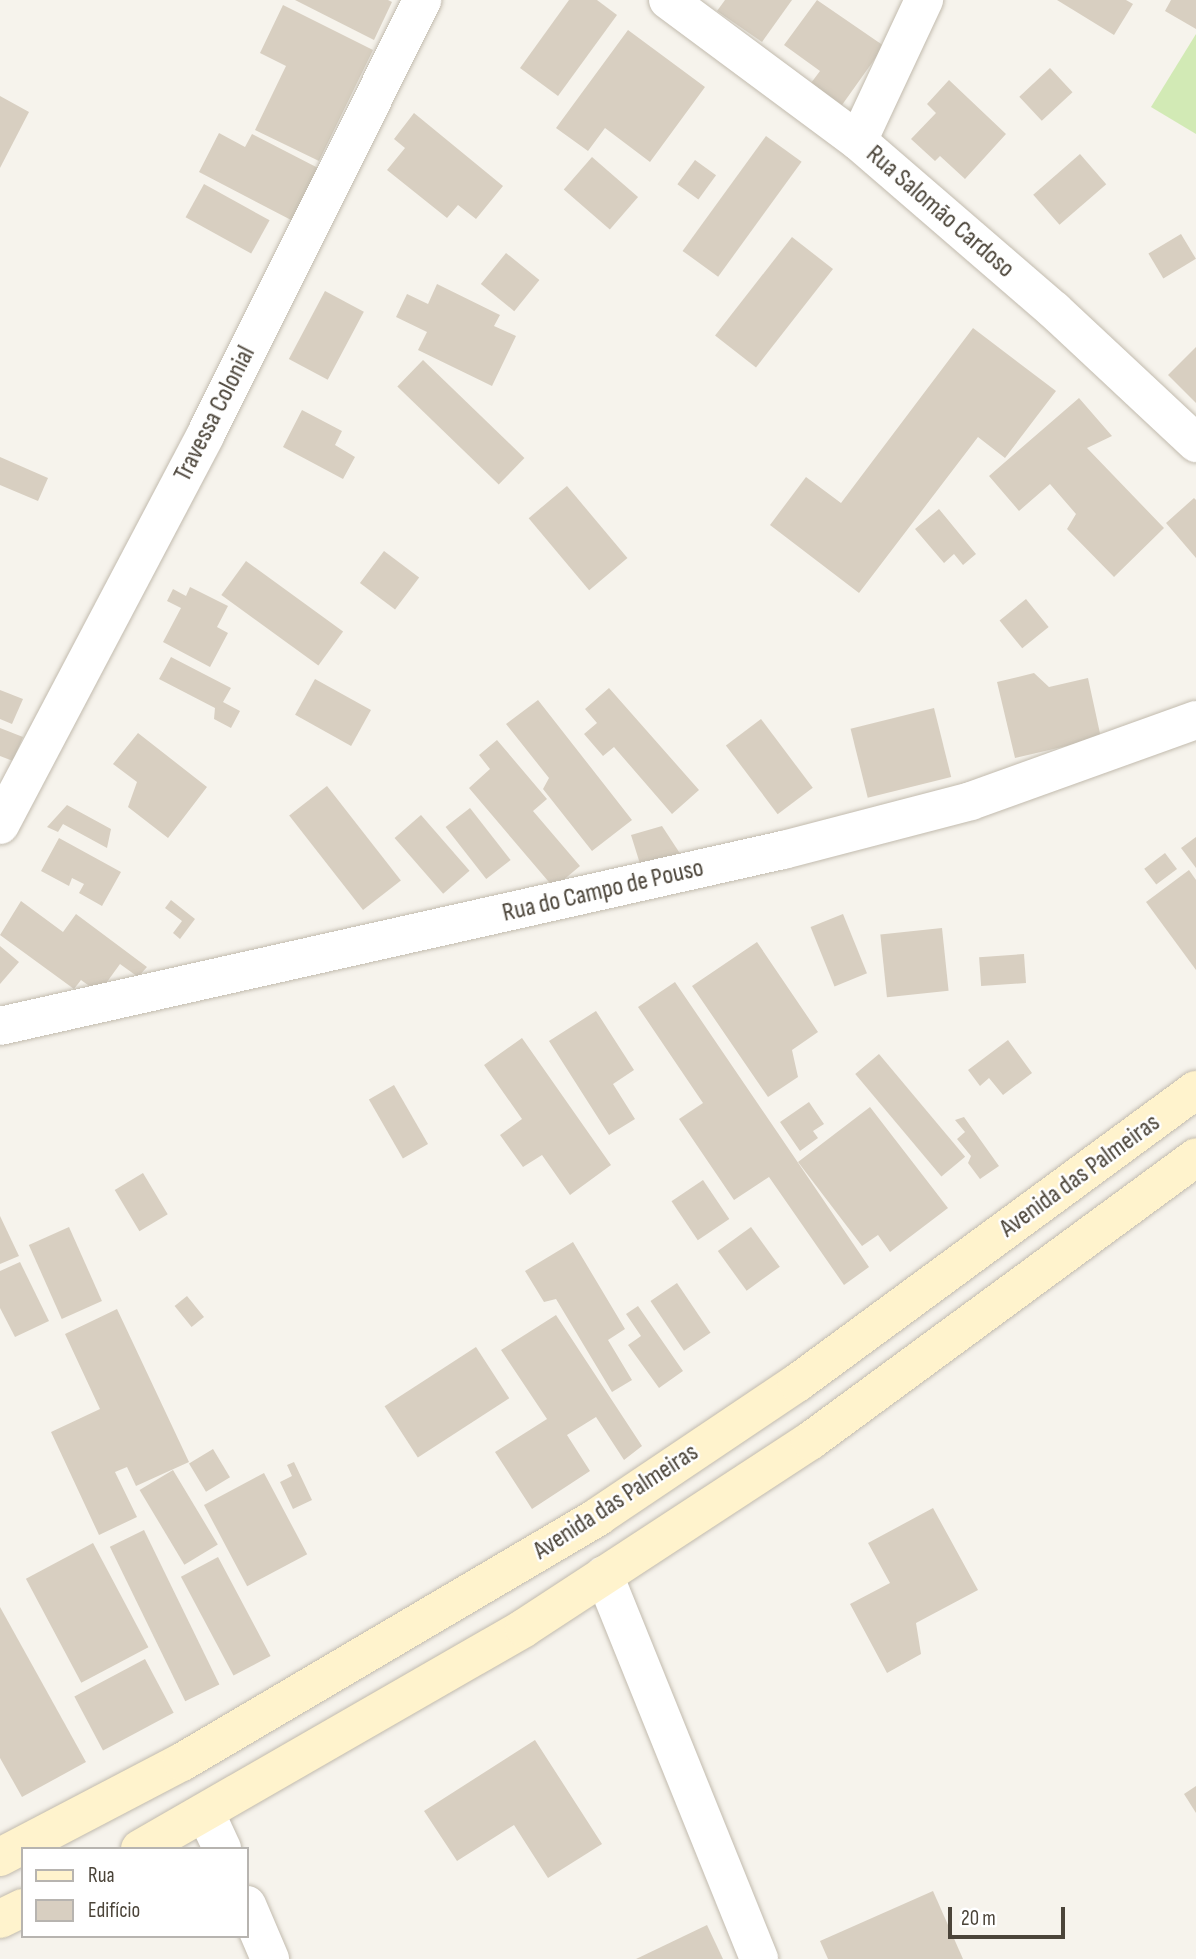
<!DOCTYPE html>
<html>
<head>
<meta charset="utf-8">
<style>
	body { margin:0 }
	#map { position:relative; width:1196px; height:1959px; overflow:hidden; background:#f6f3ec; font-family:"Sofia Sans Condensed",sans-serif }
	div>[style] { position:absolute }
	.green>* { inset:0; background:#d2eab5 }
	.building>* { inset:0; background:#d8cfc1; transform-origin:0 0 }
	.roads { filter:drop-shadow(0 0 2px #c2bbae) drop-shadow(0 0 2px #c2bbae) }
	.minor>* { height:38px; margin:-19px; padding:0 19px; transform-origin:19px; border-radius:19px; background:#fff }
	.tertiary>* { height:38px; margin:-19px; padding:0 19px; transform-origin:19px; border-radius:19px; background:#fff }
	.secondary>* { height:38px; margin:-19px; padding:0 19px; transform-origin:19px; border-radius:19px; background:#fff3cd }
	span { translate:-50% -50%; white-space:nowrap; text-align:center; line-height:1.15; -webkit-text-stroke:5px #fff; paint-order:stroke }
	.street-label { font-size:26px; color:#4b4439 }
	.legend { position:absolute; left:21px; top:1847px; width:228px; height:91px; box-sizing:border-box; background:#fff; border:2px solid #b7b4b0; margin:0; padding:9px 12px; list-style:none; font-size:21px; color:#4b4439 }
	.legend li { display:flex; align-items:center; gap:14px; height:35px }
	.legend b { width:35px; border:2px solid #b7b4b0 }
	.scale { position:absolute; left:948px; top:1907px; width:117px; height:32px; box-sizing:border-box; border:4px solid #4b4439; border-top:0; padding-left:9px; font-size:21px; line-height:24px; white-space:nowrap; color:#4b4439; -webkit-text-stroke:5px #fff; paint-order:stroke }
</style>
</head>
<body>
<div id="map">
	<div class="green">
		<i style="clip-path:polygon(1196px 34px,1196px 134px,1151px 107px)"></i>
	</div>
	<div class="building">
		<i style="clip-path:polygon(295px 0,388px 0,392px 2px,374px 40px)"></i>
		<i style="clip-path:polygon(569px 0,597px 0,617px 15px,558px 96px,520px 68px)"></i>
		<i style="clip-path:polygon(725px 0,792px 0,762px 42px,717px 11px)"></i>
		<i style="clip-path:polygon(817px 0,884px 46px,842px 105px,811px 83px,820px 71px,784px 45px)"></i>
		<i style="clip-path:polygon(1057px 0,1126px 0,1133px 4px,1114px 35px)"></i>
		<i style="clip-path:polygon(1171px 0,1196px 0,1196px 29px,1165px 11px)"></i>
		<i style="clip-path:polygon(283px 5px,373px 50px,319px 161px,255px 130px,286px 66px,260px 53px)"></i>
		<i style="clip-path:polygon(628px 30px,705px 87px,650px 162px,605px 128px,588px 151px,556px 128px)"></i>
		<i style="left:1050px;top:68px;width:33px;height:42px;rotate:47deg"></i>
		<i style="clip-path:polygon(949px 80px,1006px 134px,965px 179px,940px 156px,935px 161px,911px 139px,936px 113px,927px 104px)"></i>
		<i style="clip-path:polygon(0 96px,29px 112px,0 168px)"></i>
		<i style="clip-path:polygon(414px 113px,503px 186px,476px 219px,458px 205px,447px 218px,387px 170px,405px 148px,394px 139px)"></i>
		<i style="clip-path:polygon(219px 133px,245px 147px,252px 134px,320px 169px,293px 221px,199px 172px)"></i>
		<i style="left:766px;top:136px;width:44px;height:142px;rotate:36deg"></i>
		<i style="left:1080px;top:154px;width:40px;height:62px;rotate:49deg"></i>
		<i style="left:592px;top:157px;width:61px;height:43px;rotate:41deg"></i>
		<i style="left:695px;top:160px;width:26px;height:30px;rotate:36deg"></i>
		<i style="left:204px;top:184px;width:75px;height:38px;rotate:29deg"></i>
		<i style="left:1181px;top:234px;width:29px;height:38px;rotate:59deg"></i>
		<i style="left:792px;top:237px;width:52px;height:125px;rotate:38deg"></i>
		<i style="left:506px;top:253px;width:43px;height:40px;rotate:39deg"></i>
		<i style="clip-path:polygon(437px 284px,500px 315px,494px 326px,516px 336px,492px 386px,418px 350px,427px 332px,396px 317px,407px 294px,428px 304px)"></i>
		<i style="left:325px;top:291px;width:44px;height:77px;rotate:28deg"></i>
		<i style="clip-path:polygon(973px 328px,1056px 391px,1005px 458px,978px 437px,859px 593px,770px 525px,806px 477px,841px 503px)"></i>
		<i style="clip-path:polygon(1196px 347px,1196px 403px,1168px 375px)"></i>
		<i style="left:423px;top:360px;width:141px;height:37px;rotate:44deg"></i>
		<i style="clip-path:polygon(1079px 398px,1112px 436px,1087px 448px,1164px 528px,1114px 577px,1067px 529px,1076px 514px,1050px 484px,1019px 511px,989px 476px)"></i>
		<i style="clip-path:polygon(302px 410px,342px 431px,335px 445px,355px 457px,343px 479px,283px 447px)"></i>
		<i style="clip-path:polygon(0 457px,48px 478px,38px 501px,0 485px)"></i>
		<i style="left:567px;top:486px;width:94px;height:50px;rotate:50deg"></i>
		<i style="clip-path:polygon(1194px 498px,1196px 500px,1196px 558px,1166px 523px)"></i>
		<i style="clip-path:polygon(939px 509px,976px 554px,963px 565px,954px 554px,944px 563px,915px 529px)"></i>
		<i style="left:384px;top:551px;width:44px;height:40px;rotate:37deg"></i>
		<i style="left:246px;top:561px;width:120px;height:42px;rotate:36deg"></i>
		<i style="clip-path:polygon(190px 587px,228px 606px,217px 627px,228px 633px,210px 667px,163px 642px,181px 608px,167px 601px,173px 589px,186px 596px)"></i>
		<i style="left:1026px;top:599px;width:36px;height:34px;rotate:51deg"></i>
		<i style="clip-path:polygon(171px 657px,231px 688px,223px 702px,240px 711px,231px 728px,214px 719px,215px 708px,159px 679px)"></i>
		<i style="clip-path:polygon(1034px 673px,1049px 687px,1088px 678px,1101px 738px,1015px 758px,997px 682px)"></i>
		<i style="left:315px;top:679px;width:64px;height:41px;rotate:29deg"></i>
		<i style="clip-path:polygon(609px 688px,699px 790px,672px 814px,614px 747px,603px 756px,584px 734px,597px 723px,585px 709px)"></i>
		<i style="clip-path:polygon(0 690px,23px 699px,12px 724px,0 719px)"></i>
		<i style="clip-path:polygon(538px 700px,632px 820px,592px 851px,543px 789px,549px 778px,506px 724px)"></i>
		<i style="left:934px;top:708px;width:71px;height:86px;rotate:76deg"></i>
		<i style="left:761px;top:719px;width:86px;height:44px;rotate:53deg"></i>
		<i style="clip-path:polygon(0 728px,23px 737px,13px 761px,0 756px)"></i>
		<i style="clip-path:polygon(138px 733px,207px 787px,168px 838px,128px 807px,137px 782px,113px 764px)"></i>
		<i style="clip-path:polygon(497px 740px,547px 799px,533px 811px,580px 866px,554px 888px,469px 788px,490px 769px,479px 755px)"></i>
		<i style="left:327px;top:786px;width:120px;height:48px;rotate:52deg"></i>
		<i style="clip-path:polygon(67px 805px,111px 829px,107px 848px,63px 824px,58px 832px,47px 827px)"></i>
		<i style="left:470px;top:808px;width:66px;height:31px;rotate:52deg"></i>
		<i style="left:421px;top:815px;width:74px;height:35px;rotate:49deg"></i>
		<i style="clip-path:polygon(662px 826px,681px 855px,641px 867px,631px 835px)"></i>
		<i style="clip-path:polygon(1196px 837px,1196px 868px,1181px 848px)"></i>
		<i style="clip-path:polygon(59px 838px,121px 872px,102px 906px,79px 893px,84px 884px,72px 878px,69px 886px,41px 871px)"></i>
		<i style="left:1165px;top:853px;width:20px;height:26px;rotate:53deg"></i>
		<i style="clip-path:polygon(1189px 870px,1196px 880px,1196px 970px,1146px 902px)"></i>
		<i style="clip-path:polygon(171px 900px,195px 919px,180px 939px,173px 933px,182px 921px,165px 908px)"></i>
		<i style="clip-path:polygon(21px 901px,63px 932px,76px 914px,147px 967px,138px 977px,120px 964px,99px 993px,81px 980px,74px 989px,0 935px)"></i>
		<i style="left:843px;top:914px;width:64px;height:35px;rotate:68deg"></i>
		<i style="left:942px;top:928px;width:63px;height:62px;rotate:84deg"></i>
		<i style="clip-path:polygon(757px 942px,818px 1032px,792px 1050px,798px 1077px,768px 1097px,692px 986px)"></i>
		<i style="clip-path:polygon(0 946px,19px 962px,0 984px)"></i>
		<i style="left:1024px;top:954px;width:29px;height:45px;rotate:86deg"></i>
		<i style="clip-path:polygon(675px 982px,869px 1267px,844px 1285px,769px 1177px,734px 1200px,679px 1119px,703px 1103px,638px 1007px)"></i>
		<i style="clip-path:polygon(596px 1011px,634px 1070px,613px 1084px,635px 1119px,609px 1135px,549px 1041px)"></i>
		<i style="clip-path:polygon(522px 1038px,611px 1165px,570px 1195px,542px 1155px,523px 1167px,500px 1135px,522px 1119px,484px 1065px)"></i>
		<i style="clip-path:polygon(1008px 1040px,1032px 1073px,1003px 1095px,989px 1078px,980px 1086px,968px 1070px)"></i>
		<i style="left:879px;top:1054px;width:134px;height:31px;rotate:50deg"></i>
		<i style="left:394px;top:1085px;width:68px;height:29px;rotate:60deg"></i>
		<i style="clip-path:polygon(809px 1102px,824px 1124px,813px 1131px,818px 1138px,800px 1151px,780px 1122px)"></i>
		<i style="clip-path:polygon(870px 1107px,948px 1208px,890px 1252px,878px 1235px,862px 1246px,798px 1162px)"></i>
		<i style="clip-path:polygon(964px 1117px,999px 1166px,980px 1179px,968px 1163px,971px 1156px,957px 1139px,965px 1132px,955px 1120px)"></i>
		<i style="left:143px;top:1173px;width:48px;height:33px;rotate:59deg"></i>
		<i style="left:703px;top:1180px;width:47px;height:38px;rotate:56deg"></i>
		<i style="clip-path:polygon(0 1216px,19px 1256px,0 1264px)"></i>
		<i style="left:69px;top:1227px;width:81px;height:44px;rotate:66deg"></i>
		<i style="left:751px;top:1227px;width:49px;height:41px;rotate:54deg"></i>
		<i style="clip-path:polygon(573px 1242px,625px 1329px,608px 1340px,632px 1380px,612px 1392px,556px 1299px,544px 1302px,525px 1271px)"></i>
		<i style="clip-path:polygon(20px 1262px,49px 1321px,15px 1337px,0 1308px,0 1271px)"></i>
		<i style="left:677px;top:1283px;width:60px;height:32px;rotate:56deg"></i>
		<i style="left:187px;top:1296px;width:27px;height:16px;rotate:51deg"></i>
		<i style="clip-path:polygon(638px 1306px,683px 1371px,659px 1388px,628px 1345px,641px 1336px,626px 1314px)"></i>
		<i style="clip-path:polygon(117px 1309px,189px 1462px,136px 1486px,127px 1467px,115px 1472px,137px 1517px,99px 1535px,51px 1432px,100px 1409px,65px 1334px)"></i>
		<i style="clip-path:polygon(556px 1315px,642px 1446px,624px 1460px,596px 1417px,567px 1435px,590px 1471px,532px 1509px,495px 1452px,547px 1419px,501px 1350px)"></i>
		<i style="left:476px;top:1347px;width:61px;height:109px;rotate:57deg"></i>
		<i style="left:213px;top:1449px;width:33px;height:28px;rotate:59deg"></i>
		<i style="clip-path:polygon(294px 1462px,312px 1500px,293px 1509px,280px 1482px,292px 1476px,287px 1465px)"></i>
		<i style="left:173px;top:1470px;width:87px;height:39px;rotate:59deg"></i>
		<i style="left:264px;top:1473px;width:92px;height:68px;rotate:62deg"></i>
		<i style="clip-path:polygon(933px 1508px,978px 1590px,916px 1623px,921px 1654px,887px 1673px,850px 1604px,890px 1583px,868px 1543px)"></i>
		<i style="left:144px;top:1530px;width:172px;height:38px;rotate:64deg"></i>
		<i style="left:93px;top:1543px;width:118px;height:76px;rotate:62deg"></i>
		<i style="left:218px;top:1557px;width:112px;height:42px;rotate:62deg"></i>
		<i style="clip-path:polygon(0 1607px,86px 1762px,22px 1797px,0 1758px)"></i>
		<i style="left:145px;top:1659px;width:61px;height:80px;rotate:62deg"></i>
		<i style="clip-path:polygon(535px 1740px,602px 1844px,548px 1878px,514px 1825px,457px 1861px,424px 1811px)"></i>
		<i style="clip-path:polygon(1196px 1786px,1196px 1813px,1184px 1794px)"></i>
		<i style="clip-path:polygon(933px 1891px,963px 1959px,828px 1959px,820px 1941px)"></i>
		<i style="clip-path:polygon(707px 1925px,723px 1959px,636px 1959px)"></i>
	</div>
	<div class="roads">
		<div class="minor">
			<i style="left:858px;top:141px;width:156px;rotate:-64.9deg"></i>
			<i style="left:0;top:825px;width:440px;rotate:-62.2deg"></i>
			<i style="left:205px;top:436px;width:487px;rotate:-63.5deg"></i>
			<i style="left:604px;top:1575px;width:414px;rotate:68deg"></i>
			<i style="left:206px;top:1814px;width:38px;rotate:65deg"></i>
			<i style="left:247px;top:1905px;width:59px;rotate:66.9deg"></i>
		</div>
		<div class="tertiary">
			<i style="left:668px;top:0;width:237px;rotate:36.6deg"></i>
			<i style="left:858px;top:141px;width:259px;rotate:40.8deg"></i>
			<i style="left:1054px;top:310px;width:195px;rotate:43.1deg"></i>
			<i style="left:0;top:1026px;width:803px;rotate:-12.67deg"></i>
			<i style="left:783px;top:850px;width:194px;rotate:-14.6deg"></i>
			<i style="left:971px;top:801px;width:239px;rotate:-19.8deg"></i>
		</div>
		<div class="secondary">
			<i style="left:140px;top:1849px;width:443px;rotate:-29.9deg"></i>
			<i style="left:524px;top:1628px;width:342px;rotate:-33.2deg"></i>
			<i style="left:810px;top:1441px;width:479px;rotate:-36.3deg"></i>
			<i style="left:0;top:1857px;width:205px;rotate:-27.6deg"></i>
			<i style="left:182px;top:1762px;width:484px;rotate:-30.5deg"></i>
			<i style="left:599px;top:1516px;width:239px;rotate:-33.9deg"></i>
			<i style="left:797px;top:1383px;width:495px;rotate:-36.3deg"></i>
			<i style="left:0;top:1919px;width:25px;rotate:-26deg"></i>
		</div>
	</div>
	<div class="street-label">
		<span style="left:940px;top:212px;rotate:41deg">Rua Salomão Cardoso</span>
		<span style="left:215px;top:414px;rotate:-63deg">Travessa Colonial</span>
		<span style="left:603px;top:891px;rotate:-13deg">Rua do Campo de Pouso</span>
		<span style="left:1080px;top:1176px;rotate:-36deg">Avenida das Palmeiras</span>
		<span style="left:616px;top:1502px;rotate:-33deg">Avenida das Palmeiras</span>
	</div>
	<ul class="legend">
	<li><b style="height:9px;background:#fff3cd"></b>Rua</li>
	<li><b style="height:19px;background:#d8cfc1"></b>Edifício</li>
	</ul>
	<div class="scale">20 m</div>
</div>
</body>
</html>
